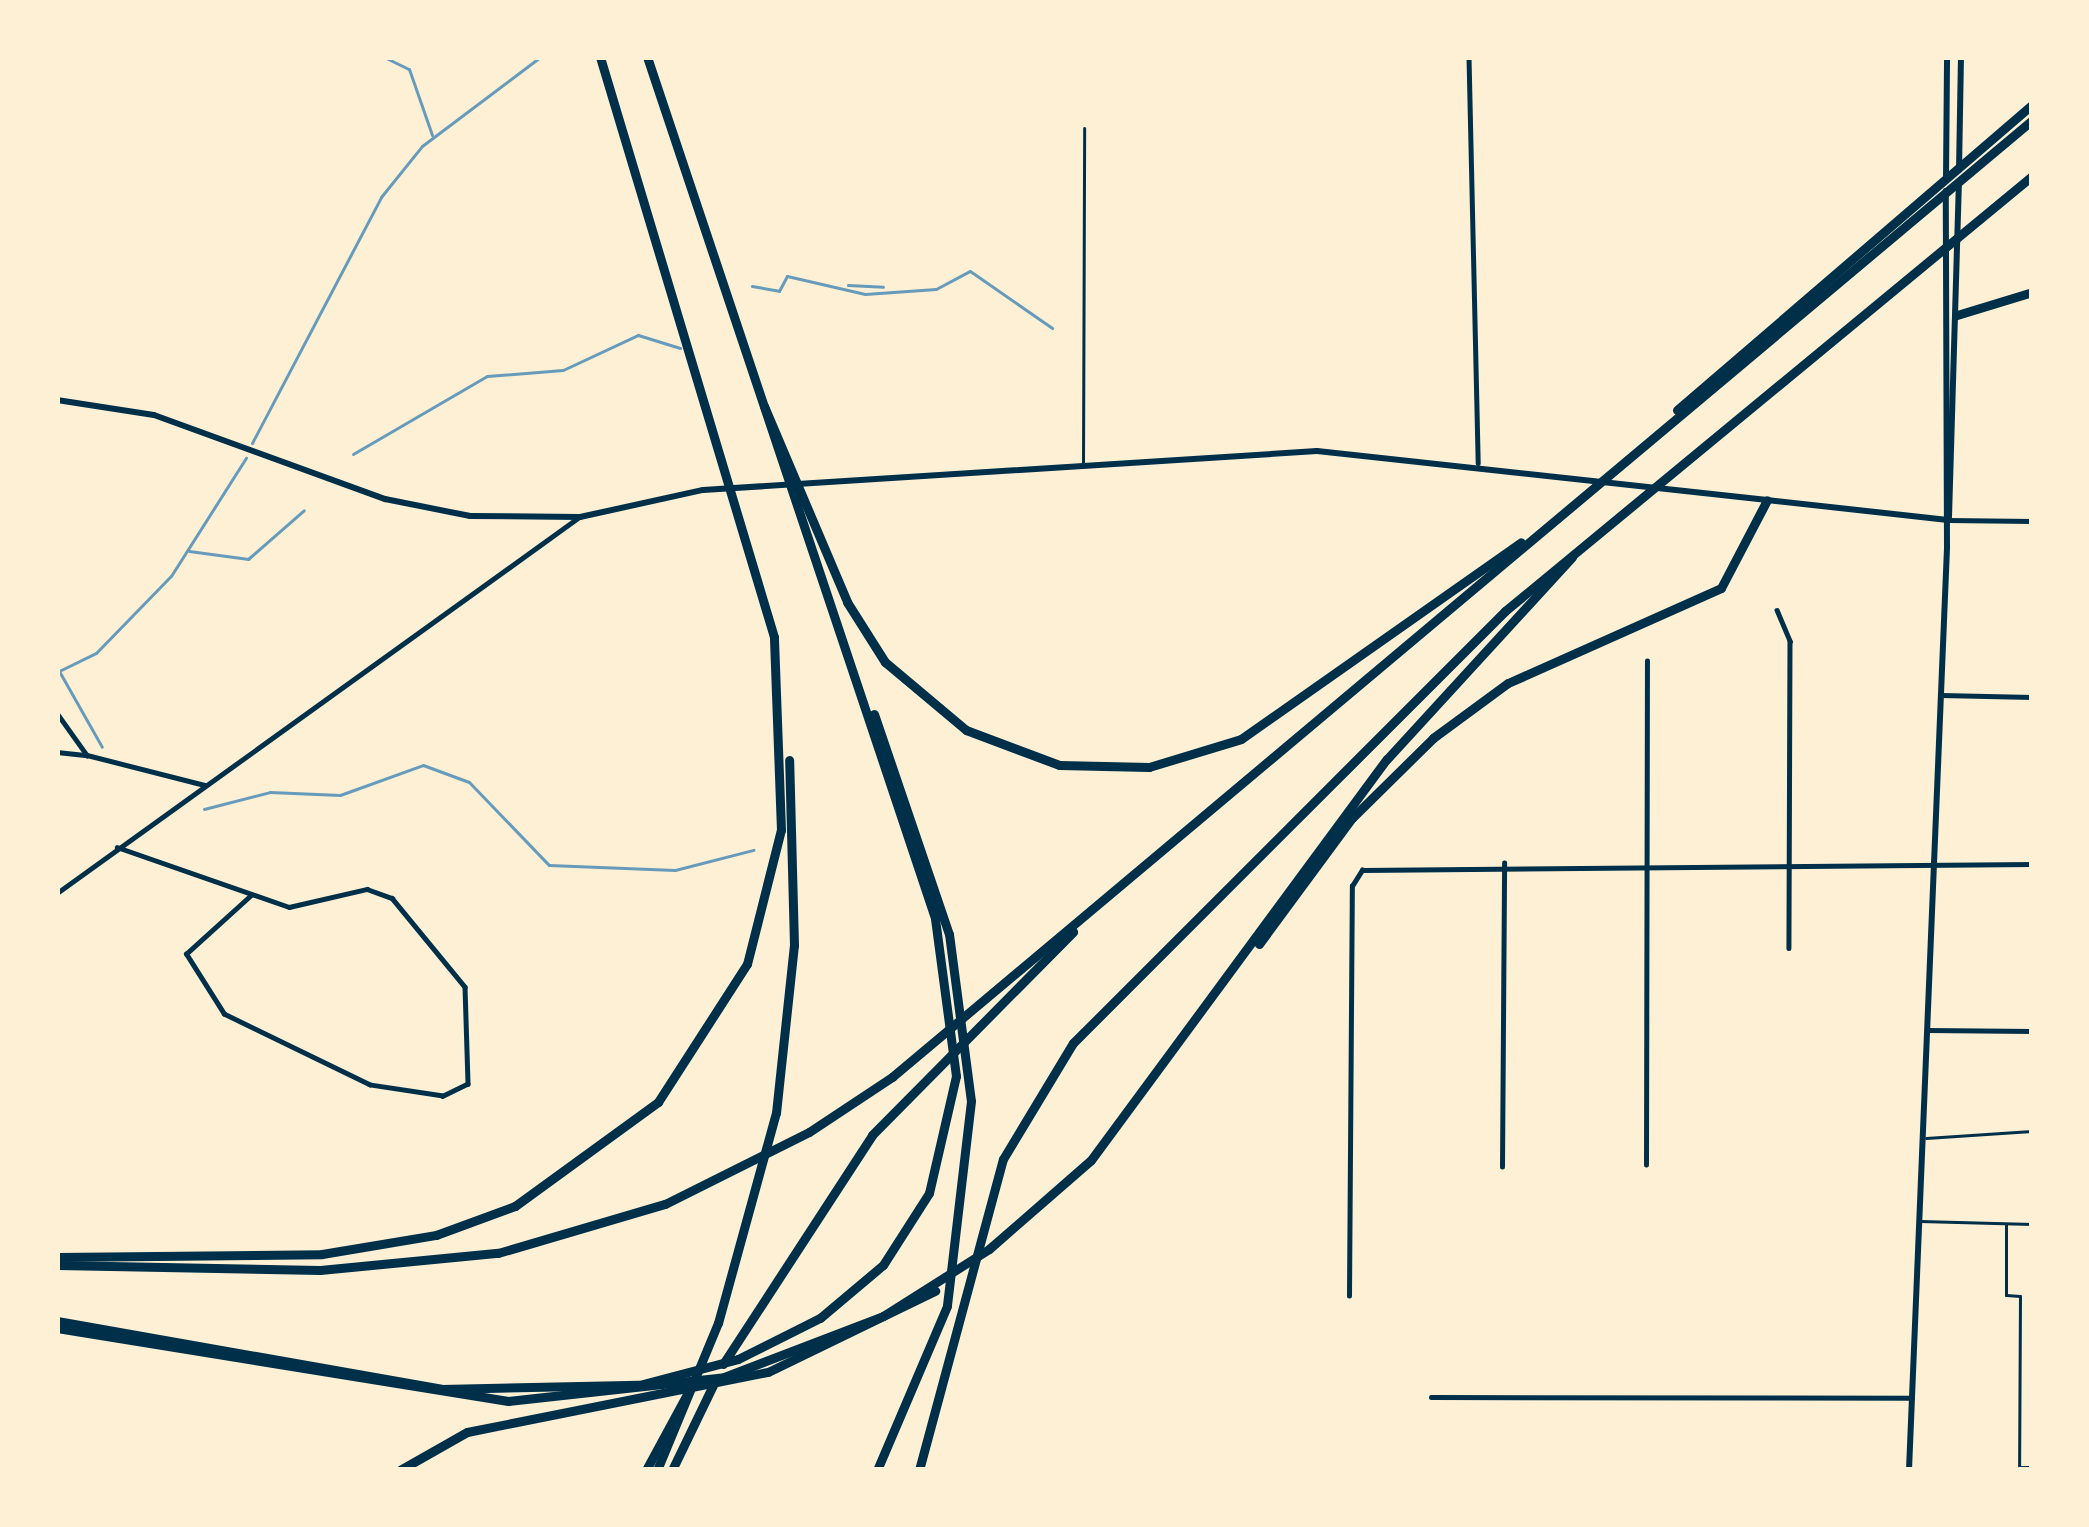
<!DOCTYPE html>
<html>
<head>
<meta charset="utf-8">
<style>
	body { margin:0 }
	#map { position:relative; width:2089px; height:1527px; overflow:hidden; background:#fdf0d5; font-family:Mulish,sans-serif }
	div>[style] { position:absolute }
	.stream>* { height:3px; margin:-1.5px; padding:0 1.5px; transform-origin:1.5px; border-radius:1.5px; background:#669bbc }
	.service>* { height:3px; margin:-1.5px; padding:0 1.5px; transform-origin:1.5px; border-radius:1.5px; background:#003049 }
	.minor>* { height:4.5px; margin:-2.25px; padding:0 2.25px; transform-origin:2.25px; border-radius:2.25px; background:#003049 }
	.tertiary>* { height:6px; margin:-3px; padding:0 3px; transform-origin:3px; border-radius:3px; background:#003049 }
	.secondary>* { height:6px; margin:-3px; padding:0 3px; transform-origin:3px; border-radius:3px; background:#003049 }
	.motorway>* { height:9px; margin:-4.5px; padding:0 4.5px; transform-origin:4.5px; border-radius:4.5px; background:#003049 }
	span { translate:-50% -50%; white-space:nowrap; text-align:center; line-height:1.15; -webkit-text-stroke:12px #fdf0d5; paint-order:stroke }
	.frame { position:absolute; inset:0; border:60px solid #fdf0d5; pointer-events:none }
</style>
</head>
<body>
<div id="map">
	<div class="stream">
		<i style="left:384px;top:57px;width:28px;rotate:26deg"></i>
		<i style="left:409px;top:69px;width:70px;rotate:70.8deg"></i>
		<i style="left:848px;top:285px;width:35px;rotate:3deg"></i>
		<i style="left:752px;top:286px;width:27px;rotate:10deg"></i>
		<i style="left:779px;top:291px;width:17px;rotate:-62deg"></i>
		<i style="left:787px;top:276px;width:80px;rotate:13deg"></i>
		<i style="left:865px;top:294px;width:71px;rotate:-4deg"></i>
		<i style="left:936px;top:289px;width:38px;rotate:-28deg"></i>
		<i style="left:970px;top:271px;width:100px;rotate:34.8deg"></i>
		<i style="left:252px;top:443px;width:278px;rotate:-62.3deg"></i>
		<i style="left:381px;top:197px;width:65px;rotate:-51.2deg"></i>
		<i style="left:422px;top:146px;width:148px;rotate:-37deg"></i>
		<i style="left:353px;top:454px;width:155px;rotate:-30.2deg"></i>
		<i style="left:487px;top:376px;width:76px;rotate:-4.5deg"></i>
		<i style="left:563px;top:370px;width:83px;rotate:-25deg"></i>
		<i style="left:638px;top:335px;width:44px;rotate:17.2deg"></i>
		<i style="left:189px;top:551px;width:60px;rotate:7.7deg"></i>
		<i style="left:248px;top:559px;width:74px;rotate:-41.2deg"></i>
		<i style="left:59px;top:671px;width:87px;rotate:60.5deg"></i>
		<i style="left:57px;top:672px;width:43px;rotate:-26deg"></i>
		<i style="left:96px;top:653px;width:107px;rotate:-45.8deg"></i>
		<i style="left:171px;top:576px;width:140px;rotate:-57.6deg"></i>
		<i style="left:204px;top:809px;width:68px;rotate:-14.4deg"></i>
		<i style="left:270px;top:792px;width:70px;rotate:2.5deg"></i>
		<i style="left:340px;top:795px;width:88px;rotate:-19.9deg"></i>
		<i style="left:423px;top:765px;width:49px;rotate:20.3deg"></i>
		<i style="left:469px;top:782px;width:115px;rotate:46.1deg"></i>
		<i style="left:549px;top:865px;width:126px;rotate:2.3deg"></i>
		<i style="left:675px;top:870px;width:81px;rotate:-14.4deg"></i>
	</div>
	<div class="service">
		<i style="left:1083px;top:463px;width:335px;rotate:-89.8deg"></i>
		<i style="left:1926px;top:1138px;width:106px;rotate:-3.8deg"></i>
		<i style="left:1920px;top:1221px;width:112px;rotate:1.5deg"></i>
		<i style="left:2006px;top:1224px;width:71px;rotate:90deg"></i>
		<i style="left:2006px;top:1295px;width:14px;rotate:4deg"></i>
		<i style="left:2020px;top:1296px;width:171px;rotate:90.3deg"></i>
		<i style="left:2019px;top:1467px;width:13px"></i>
	</div>
	<div class="minor">
		<i style="left:1469px;top:57px;width:406px;rotate:88.7deg"></i>
		<i style="left:1948px;top:520px;width:84px;rotate:0.7deg"></i>
		<i style="left:1777px;top:610px;width:34px;rotate:67deg"></i>
		<i style="left:1790px;top:641px;width:307px;rotate:90.2deg"></i>
		<i style="left:1941px;top:695px;width:91px;rotate:1.3deg"></i>
		<i style="left:57px;top:713px;width:52px;rotate:54.5deg"></i>
		<i style="left:87px;top:755px;width:122px;rotate:14.3deg"></i>
		<i style="left:57px;top:752px;width:30px;rotate:6deg"></i>
		<i style="left:117px;top:847px;width:182px;rotate:19.2deg"></i>
		<i style="left:289px;top:907px;width:80px;rotate:-13deg"></i>
		<i style="left:367px;top:889px;width:27px;rotate:20deg"></i>
		<i style="left:392px;top:898px;width:115px;rotate:50.6deg"></i>
		<i style="left:465px;top:987px;width:97px;rotate:88.2deg"></i>
		<i style="left:468px;top:1084px;width:28px;rotate:154deg"></i>
		<i style="left:443px;top:1096px;width:74px;rotate:-171.4deg"></i>
		<i style="left:370px;top:1085px;width:162px;rotate:-154.1deg"></i>
		<i style="left:224px;top:1014px;width:71px;rotate:-122.3deg"></i>
		<i style="left:186px;top:954px;width:88px;rotate:-42.2deg"></i>
		<i style="left:57px;top:893px;width:642px;rotate:-35.75deg"></i>
		<i style="left:1927px;top:1030px;width:105px;rotate:0.5deg"></i>
		<i style="left:1646px;top:1165px;width:504px;rotate:-89.89deg"></i>
		<i style="left:1502px;top:1167px;width:304px;rotate:-89.6deg"></i>
		<i style="left:1349px;top:1296px;width:410px;rotate:-89.6deg"></i>
		<i style="left:1352px;top:886px;width:19px;rotate:-58deg"></i>
		<i style="left:1362px;top:870px;width:670px;rotate:-0.51deg"></i>
		<i style="left:1431px;top:1397px;width:481px;rotate:0.1deg"></i>
	</div>
	<div class="tertiary">
		<i style="left:57px;top:400px;width:98px;rotate:8.8deg"></i>
		<i style="left:154px;top:415px;width:246px;rotate:20deg"></i>
		<i style="left:385px;top:499px;width:87px;rotate:11.3deg"></i>
		<i style="left:470px;top:516px;width:110px;rotate:0.5deg"></i>
		<i style="left:580px;top:517px;width:126px;rotate:-12.4deg"></i>
		<i style="left:703px;top:490px;width:615px;rotate:-3.63deg"></i>
		<i style="left:1317px;top:451px;width:453px;rotate:6.2deg"></i>
	</div>
	<div class="secondary">
		<i style="left:1959px;top:170px;width:113px;rotate:-89deg"></i>
		<i style="left:1946px;top:178px;width:121px;rotate:-89.5deg"></i>
		<i style="left:1767px;top:500px;width:182px;rotate:6.3deg"></i>
		<i style="left:1949px;top:517px;width:334px;rotate:-88.3deg"></i>
		<i style="left:1909px;top:1470px;width:924px;rotate:-87.64deg"></i>
		<i style="left:1947px;top:547px;width:356px;rotate:-90.2deg"></i>
	</div>
	<div class="motorway">
		<i style="left:1957px;top:315px;width:78px;rotate:-17deg"></i>
		<i style="left:764px;top:406px;width:213px;rotate:67deg"></i>
		<i style="left:847px;top:602px;width:71px;rotate:57.7deg"></i>
		<i style="left:885px;top:662px;width:106px;rotate:40deg"></i>
		<i style="left:966px;top:730px;width:99px;rotate:20.6deg"></i>
		<i style="left:1059px;top:765px;width:90px;rotate:1.3deg"></i>
		<i style="left:1149px;top:767px;width:96px;rotate:-16.9deg"></i>
		<i style="left:1241px;top:739px;width:342px;rotate:-35.1deg"></i>
		<i style="left:1677px;top:410px;width:468px;rotate:-40.7deg"></i>
		<i style="left:874px;top:714px;width:232px;rotate:71.2deg"></i>
		<i style="left:949px;top:934px;width:168px;rotate:82.5deg"></i>
		<i style="left:971px;top:1101px;width:206px;rotate:96.7deg"></i>
		<i style="left:947px;top:1306px;width:178px;rotate:113.1deg"></i>
		<i style="left:1259px;top:944px;width:157px;rotate:-53.6deg"></i>
		<i style="left:1352px;top:818px;width:114px;rotate:-44.6deg"></i>
		<i style="left:1433px;top:738px;width:93px;rotate:-36.3deg"></i>
		<i style="left:1508px;top:683px;width:233px;rotate:-24deg"></i>
		<i style="left:1721px;top:588px;width:99px;rotate:-62.4deg"></i>
		<i style="left:57px;top:1257px;width:265px;rotate:-0.6deg"></i>
		<i style="left:322px;top:1254px;width:116px;rotate:-9.5deg"></i>
		<i style="left:436px;top:1235px;width:84px;rotate:-20.2deg"></i>
		<i style="left:515px;top:1206px;width:177px;rotate:-36deg"></i>
		<i style="left:658px;top:1102px;width:164px;rotate:-57.2deg"></i>
		<i style="left:747px;top:964px;width:138px;rotate:-75.8deg"></i>
		<i style="left:781px;top:830px;width:193px;rotate:-92.1deg"></i>
		<i style="left:774px;top:637px;width:606px;rotate:-106.7deg"></i>
		<i style="left:57px;top:1265px;width:263px;rotate:1.1deg"></i>
		<i style="left:320px;top:1270px;width:179px;rotate:-5.5deg"></i>
		<i style="left:498px;top:1253px;width:174px;rotate:-16.4deg"></i>
		<i style="left:665px;top:1204px;width:161px;rotate:-26.6deg"></i>
		<i style="left:809px;top:1132px;width:100px;rotate:-33.5deg"></i>
		<i style="left:892px;top:1077px;width:1488px;rotate:-40.01deg"></i>
		<i style="left:57px;top:1321px;width:390px;rotate:10deg"></i>
		<i style="left:441px;top:1389px;width:198px;rotate:-1.2deg"></i>
		<i style="left:639px;top:1385px;width:102px;rotate:-14.7deg"></i>
		<i style="left:738px;top:1359px;width:92px;rotate:-26.6deg"></i>
		<i style="left:820px;top:1318px;width:82px;rotate:-40.1deg"></i>
		<i style="left:883px;top:1265px;width:85px;rotate:-57.4deg"></i>
		<i style="left:929px;top:1193px;width:120px;rotate:-77deg"></i>
		<i style="left:956px;top:1076px;width:159px;rotate:-97.6deg"></i>
		<i style="left:935px;top:918px;width:908px;rotate:-108.49deg"></i>
		<i style="left:57px;top:1328px;width:457px;rotate:9.2deg"></i>
		<i style="left:508px;top:1401px;width:217px;rotate:-6.3deg"></i>
		<i style="left:724px;top:1377px;width:170px;rotate:-21deg"></i>
		<i style="left:883px;top:1316px;width:125px;rotate:-32.3deg"></i>
		<i style="left:989px;top:1249px;width:135px;rotate:-41.1deg"></i>
		<i style="left:1091px;top:1160px;width:498px;rotate:-53.6deg"></i>
		<i style="left:1387px;top:759px;width:274px;rotate:-47.5deg"></i>
		<i style="left:723px;top:1364px;width:273px;rotate:-56.9deg"></i>
		<i style="left:872px;top:1135px;width:286px;rotate:-45.3deg"></i>
		<i style="left:400px;top:1470px;width:77px;rotate:-29.6deg"></i>
		<i style="left:467px;top:1432px;width:307px;rotate:-11.3deg"></i>
		<i style="left:768px;top:1372px;width:186px;rotate:-25.9deg"></i>
		<i style="left:646px;top:1470px;width:84px;rotate:-61.6deg"></i>
		<i style="left:657px;top:1470px;width:159px;rotate:-67.5deg"></i>
		<i style="left:718px;top:1323px;width:218px;rotate:-74.6deg"></i>
		<i style="left:776px;top:1113px;width:169px;rotate:-83.9deg"></i>
		<i style="left:794px;top:945px;width:185px;rotate:-91.5deg"></i>
		<i style="left:672px;top:1470px;width:101px;rotate:-64.2deg"></i>
		<i style="left:919px;top:1470px;width:322px;rotate:-74.9deg"></i>
		<i style="left:1003px;top:1159px;width:135px;rotate:-58.9deg"></i>
		<i style="left:1073px;top:1043px;width:611px;rotate:-45deg"></i>
		<i style="left:1505px;top:611px;width:683px;rotate:-39.54deg"></i>
	</div>
	<div class="frame"></div>
</div>
</body>
</html>
